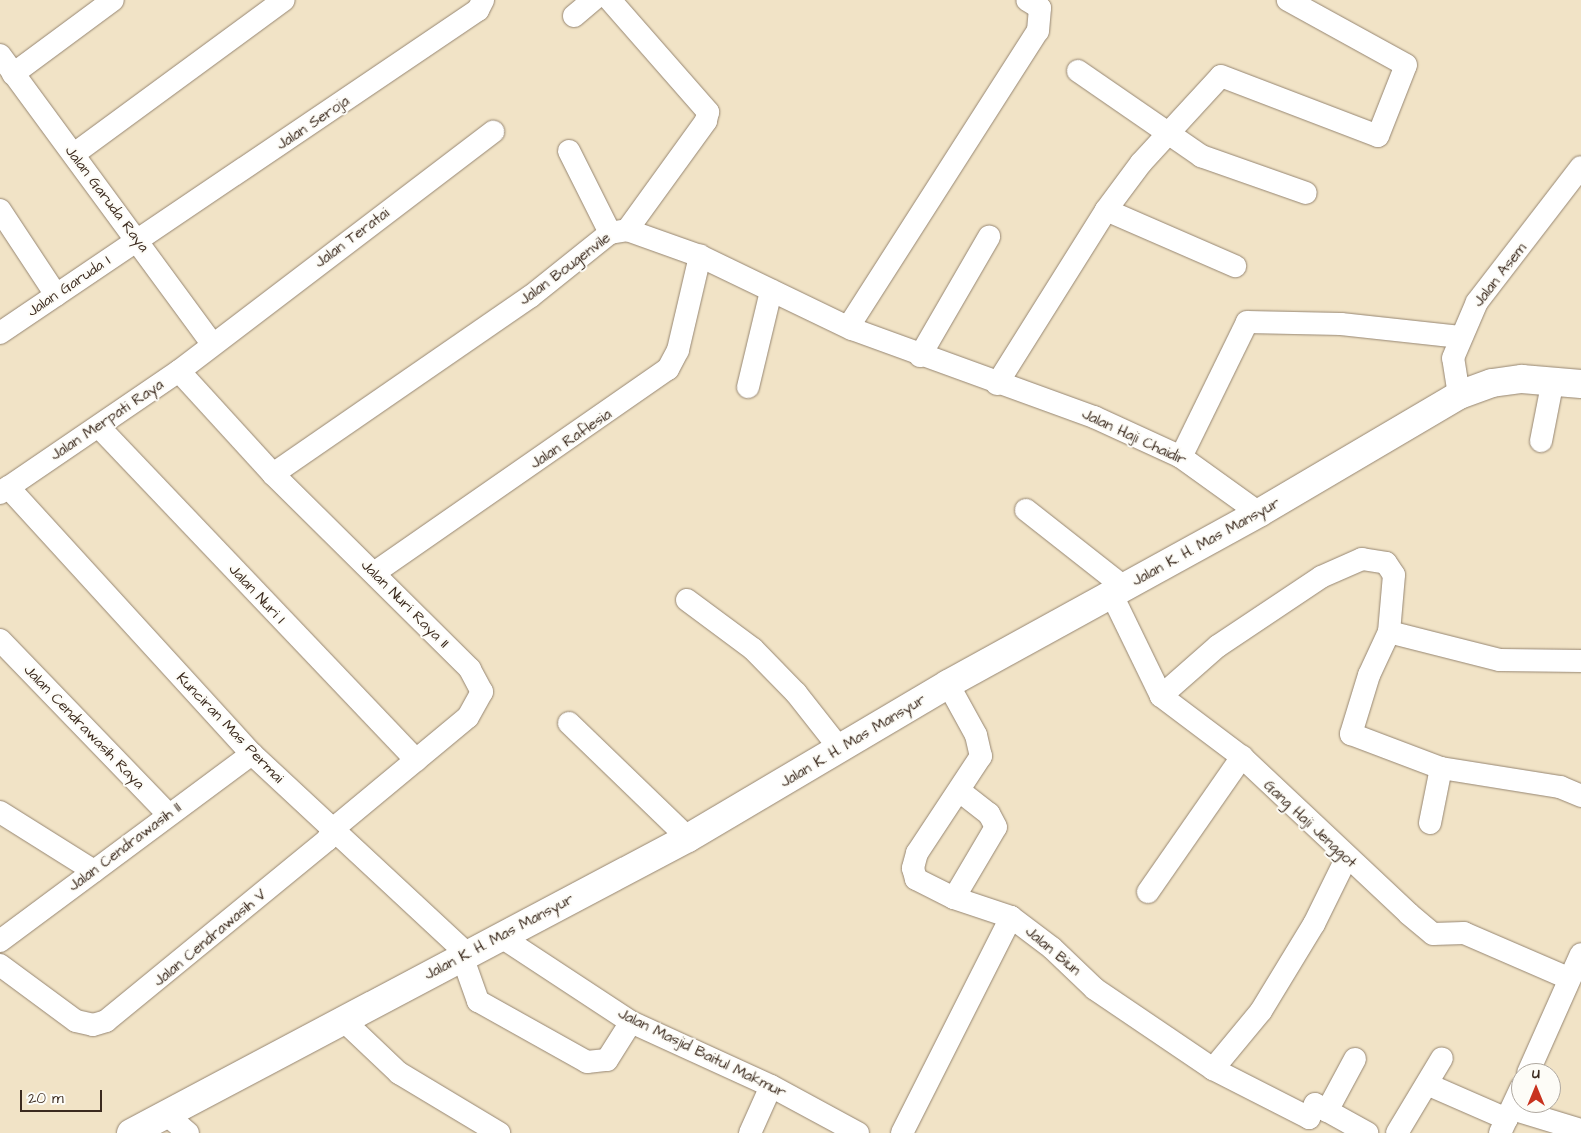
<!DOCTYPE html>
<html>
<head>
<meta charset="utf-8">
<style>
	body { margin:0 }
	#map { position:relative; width:1581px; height:1133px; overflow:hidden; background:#f1e3c6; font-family:"Architects Daughter",sans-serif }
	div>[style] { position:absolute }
	.roads { filter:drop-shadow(0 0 1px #968672) drop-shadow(0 0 1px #968672) }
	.minor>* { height:22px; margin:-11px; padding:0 11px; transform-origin:11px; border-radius:11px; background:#fff }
	.tertiary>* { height:28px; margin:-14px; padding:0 14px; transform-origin:14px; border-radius:14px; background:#fff }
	span { translate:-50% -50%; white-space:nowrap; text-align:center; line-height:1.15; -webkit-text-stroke:4px #fdfcf7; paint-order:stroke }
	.street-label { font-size:15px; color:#3b2a1e }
	.north { position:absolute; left:1511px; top:1063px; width:50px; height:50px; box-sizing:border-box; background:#fdfcf7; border:1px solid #afa8a0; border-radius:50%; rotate:0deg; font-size:14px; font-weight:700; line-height:20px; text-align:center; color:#3b2a1e }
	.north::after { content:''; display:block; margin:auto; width:18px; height:22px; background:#c8321e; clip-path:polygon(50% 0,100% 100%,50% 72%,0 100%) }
	.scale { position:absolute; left:20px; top:1090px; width:82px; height:22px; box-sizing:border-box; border:2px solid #3b2a1e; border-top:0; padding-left:6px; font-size:15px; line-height:18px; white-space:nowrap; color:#3b2a1e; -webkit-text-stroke:4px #fdfcf7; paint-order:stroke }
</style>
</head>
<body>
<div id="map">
	<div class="roads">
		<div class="minor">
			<i style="left:610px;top:0;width:149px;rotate:48.8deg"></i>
			<i style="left:708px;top:112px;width:9px;rotate:103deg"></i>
			<i style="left:706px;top:121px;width:135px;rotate:125.9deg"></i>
			<i style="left:574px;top:16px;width:25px;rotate:-40deg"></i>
			<i style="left:0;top:55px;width:358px;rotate:53.7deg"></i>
			<i style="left:1078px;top:71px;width:150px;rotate:34.6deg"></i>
			<i style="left:1201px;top:156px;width:111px;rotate:19.4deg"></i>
			<i style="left:13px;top:74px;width:124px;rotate:-36.5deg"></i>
			<i style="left:569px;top:151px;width:92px;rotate:63.4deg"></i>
			<i style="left:74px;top:154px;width:260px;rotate:-36.3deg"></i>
			<i style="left:0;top:210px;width:102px;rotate:56.6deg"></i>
			<i style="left:1106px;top:210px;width:141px;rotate:23.5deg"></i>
			<i style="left:849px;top:326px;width:350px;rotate:-57.4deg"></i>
			<i style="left:1038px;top:31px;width:23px;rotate:-85deg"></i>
			<i style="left:1040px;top:8px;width:15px;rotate:-148deg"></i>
			<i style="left:0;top:333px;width:577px;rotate:-34.05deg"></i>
			<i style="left:478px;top:10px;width:11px;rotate:-63deg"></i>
			<i style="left:920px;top:356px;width:138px;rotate:-59.9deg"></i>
			<i style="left:997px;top:384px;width:205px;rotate:-57.9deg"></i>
			<i style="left:1106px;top:210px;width:59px;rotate:-53.3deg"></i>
			<i style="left:1141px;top:163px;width:118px;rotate:-47.4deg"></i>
			<i style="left:1221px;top:76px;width:168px;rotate:20.9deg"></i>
			<i style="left:1378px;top:136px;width:76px;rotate:-68.5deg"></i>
			<i style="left:1406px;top:65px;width:135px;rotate:-151.2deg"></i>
			<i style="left:748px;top:387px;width:99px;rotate:-76.5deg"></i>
			<i style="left:1459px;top:395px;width:37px;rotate:-99deg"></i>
			<i style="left:1453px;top:358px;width:61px;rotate:-66.8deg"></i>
			<i style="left:1477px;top:302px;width:170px;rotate:-52.4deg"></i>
			<i style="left:99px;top:427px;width:460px;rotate:46.4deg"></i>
			<i style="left:1541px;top:441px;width:62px;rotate:-78.9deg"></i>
			<i style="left:1181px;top:457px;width:150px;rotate:-63.9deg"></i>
			<i style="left:1247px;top:322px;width:94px;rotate:1.2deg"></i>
			<i style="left:1341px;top:324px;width:120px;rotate:6.2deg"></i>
			<i style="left:273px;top:474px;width:312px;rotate:-34.6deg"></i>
			<i style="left:530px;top:297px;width:102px;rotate:-38.7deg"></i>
			<i style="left:610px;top:233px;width:17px;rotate:-10deg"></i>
			<i style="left:627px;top:230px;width:77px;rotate:19.6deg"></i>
			<i style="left:700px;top:256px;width:169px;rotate:25.7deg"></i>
			<i style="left:852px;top:329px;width:258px;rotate:20deg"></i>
			<i style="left:1094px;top:417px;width:96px;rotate:24.7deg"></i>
			<i style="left:1181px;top:457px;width:96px;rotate:35.7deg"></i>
			<i style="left:8px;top:487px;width:362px;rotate:47.6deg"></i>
			<i style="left:252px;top:754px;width:294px;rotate:42.9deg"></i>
			<i style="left:0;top:493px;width:217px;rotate:-34.3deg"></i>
			<i style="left:179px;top:371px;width:395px;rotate:-37.3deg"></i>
			<i style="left:1026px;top:510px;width:126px;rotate:38.2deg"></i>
			<i style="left:374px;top:573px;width:358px;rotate:-34.8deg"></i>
			<i style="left:668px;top:369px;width:21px;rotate:-62deg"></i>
			<i style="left:678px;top:350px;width:97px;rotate:-76.8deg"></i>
			<i style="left:1112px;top:595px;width:112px;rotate:64.1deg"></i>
			<i style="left:1161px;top:696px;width:101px;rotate:37deg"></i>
			<i style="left:1242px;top:757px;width:229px;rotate:43.2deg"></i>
			<i style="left:1409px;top:914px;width:31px;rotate:40deg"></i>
			<i style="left:1433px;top:934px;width:31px;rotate:-2deg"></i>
			<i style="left:1464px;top:933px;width:113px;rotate:23.4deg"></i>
			<i style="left:687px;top:600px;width:82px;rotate:36.6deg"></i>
			<i style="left:753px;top:649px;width:62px;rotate:45.7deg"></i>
			<i style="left:796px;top:693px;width:71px;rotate:51.8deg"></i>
			<i style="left:1389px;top:632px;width:114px;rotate:14.2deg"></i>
			<i style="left:1500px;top:660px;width:81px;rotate:0.7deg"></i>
			<i style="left:0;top:640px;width:242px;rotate:46deg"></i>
			<i style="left:948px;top:684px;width:58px;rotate:61.2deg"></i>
			<i style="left:976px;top:735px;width:22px;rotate:77deg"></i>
			<i style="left:981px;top:756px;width:116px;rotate:123.4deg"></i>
			<i style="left:917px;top:853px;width:16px;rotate:105deg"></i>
			<i style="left:913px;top:868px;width:11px;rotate:75deg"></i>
			<i style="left:916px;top:879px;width:42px;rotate:26.6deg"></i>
			<i style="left:954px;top:898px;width:60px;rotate:18.4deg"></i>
			<i style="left:1011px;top:917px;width:51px;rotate:37.1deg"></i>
			<i style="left:1052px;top:948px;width:59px;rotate:43.6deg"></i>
			<i style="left:1095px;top:989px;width:143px;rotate:34.1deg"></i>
			<i style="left:1213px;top:1069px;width:108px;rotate:27deg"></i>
			<i style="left:1309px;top:1118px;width:15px;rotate:-67deg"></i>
			<i style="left:1315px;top:1104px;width:60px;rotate:29.1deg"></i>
			<i style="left:1161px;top:696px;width:76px;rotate:-41.3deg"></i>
			<i style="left:1218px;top:646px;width:124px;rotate:-33.8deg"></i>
			<i style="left:1321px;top:577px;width:45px;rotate:-23.7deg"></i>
			<i style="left:1362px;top:559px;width:24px;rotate:9deg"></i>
			<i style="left:1386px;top:563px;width:14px;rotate:56deg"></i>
			<i style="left:1394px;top:575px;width:57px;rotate:95deg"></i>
			<i style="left:1389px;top:632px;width:47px;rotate:114.9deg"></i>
			<i style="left:1369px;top:675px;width:62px;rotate:107deg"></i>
			<i style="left:1351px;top:734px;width:96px;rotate:20.7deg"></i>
			<i style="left:1441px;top:768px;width:121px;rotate:9.1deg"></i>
			<i style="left:1560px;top:787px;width:23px;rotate:23deg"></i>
			<i style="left:569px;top:723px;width:165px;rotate:44deg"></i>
			<i style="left:0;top:812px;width:111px;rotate:32.1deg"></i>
			<i style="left:1430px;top:823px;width:56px;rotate:-78.7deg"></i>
			<i style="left:1148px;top:892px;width:165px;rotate:-55.2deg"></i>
			<i style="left:954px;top:898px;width:82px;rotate:-59.4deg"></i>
			<i style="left:996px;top:827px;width:15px;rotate:-118deg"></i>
			<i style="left:989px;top:814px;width:37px;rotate:-142deg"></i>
			<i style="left:500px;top:936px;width:157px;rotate:33.3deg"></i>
			<i style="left:631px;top:1022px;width:154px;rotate:24.6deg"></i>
			<i style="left:771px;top:1086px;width:99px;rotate:28.4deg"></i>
			<i style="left:0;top:941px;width:314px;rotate:-36.6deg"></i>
			<i style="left:462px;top:956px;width:48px;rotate:70.4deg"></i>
			<i style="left:478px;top:1001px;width:125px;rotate:29.2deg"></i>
			<i style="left:587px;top:1062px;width:20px;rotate:-6deg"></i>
			<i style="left:607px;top:1060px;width:45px;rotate:-57.7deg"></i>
			<i style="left:0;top:965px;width:94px;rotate:36.4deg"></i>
			<i style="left:76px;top:1021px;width:17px;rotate:13deg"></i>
			<i style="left:93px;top:1025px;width:14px;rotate:-17deg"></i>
			<i style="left:106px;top:1021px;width:286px;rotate:-39.3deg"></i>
			<i style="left:327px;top:840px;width:13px;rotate:-61deg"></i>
			<i style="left:333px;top:829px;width:175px;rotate:-39.7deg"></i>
			<i style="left:468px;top:717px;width:29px;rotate:-61deg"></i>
			<i style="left:482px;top:692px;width:26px;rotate:-118deg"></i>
			<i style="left:470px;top:669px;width:277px;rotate:-135.3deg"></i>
			<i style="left:273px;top:474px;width:139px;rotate:-132.4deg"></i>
			<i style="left:342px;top:1019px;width:79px;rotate:43.5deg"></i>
			<i style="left:399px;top:1073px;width:117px;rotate:31deg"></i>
			<i style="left:1213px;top:1069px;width:75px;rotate:-50.4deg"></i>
			<i style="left:1261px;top:1011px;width:102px;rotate:-58.7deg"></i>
			<i style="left:1314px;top:924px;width:72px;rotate:-63.8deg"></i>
			<i style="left:1528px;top:1073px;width:130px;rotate:-66deg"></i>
			<i style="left:1429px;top:1085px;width:85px;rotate:23.6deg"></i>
			<i style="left:1512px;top:1109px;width:72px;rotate:16.9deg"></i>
			<i style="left:1327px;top:1111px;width:59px;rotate:-61.7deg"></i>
			<i style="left:166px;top:1114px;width:29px;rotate:41deg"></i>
			<i style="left:750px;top:1133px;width:51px;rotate:-65.9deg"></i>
			<i style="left:902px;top:1133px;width:242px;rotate:-63.2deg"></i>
			<i style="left:1397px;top:1133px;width:87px;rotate:-59deg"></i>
			<i style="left:1500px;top:1133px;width:50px;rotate:-65deg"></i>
		</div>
		<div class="tertiary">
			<i style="left:131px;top:1133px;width:630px;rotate:-27.91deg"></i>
			<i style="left:688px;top:838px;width:302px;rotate:-30.6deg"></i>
			<i style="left:948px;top:684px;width:355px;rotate:-28.8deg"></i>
			<i style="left:1259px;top:513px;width:232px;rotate:-30.5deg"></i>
			<i style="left:1459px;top:395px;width:35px;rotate:-20deg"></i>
			<i style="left:1492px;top:383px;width:30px;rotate:-8deg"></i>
			<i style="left:1522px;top:379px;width:59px;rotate:4.8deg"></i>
		</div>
	</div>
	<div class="street-label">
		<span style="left:313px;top:123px;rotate:-34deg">Jalan Seroja</span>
		<span style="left:107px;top:199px;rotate:53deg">Jalan Garuda Raya</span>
		<span style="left:352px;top:238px;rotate:-37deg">Jalan Teratai</span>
		<span style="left:565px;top:269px;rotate:-37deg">Jalan Bougenvile</span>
		<span style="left:1500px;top:275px;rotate:-52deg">Jalan Asem</span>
		<span style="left:69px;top:286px;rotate:-34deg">Jalan Garuda I</span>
		<span style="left:107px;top:420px;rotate:-34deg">Jalan Merpati Raya</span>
		<span style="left:1134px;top:437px;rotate:25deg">Jalan Haji Chaidir</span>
		<span style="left:571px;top:439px;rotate:-34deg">Jalan Raflesia</span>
		<span style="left:1206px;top:542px;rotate:-29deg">Jalan K. H. Mas Mansyur</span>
		<span style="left:257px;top:594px;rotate:47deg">Jalan Nuri I</span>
		<span style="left:405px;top:604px;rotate:45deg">Jalan Nuri Raya II</span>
		<span style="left:84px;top:727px;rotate:46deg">Jalan Cendrawasih Raya</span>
		<span style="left:230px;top:728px;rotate:46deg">Kunciran Mas Permai</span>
		<span style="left:853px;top:741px;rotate:-31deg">Jalan K. H. Mas Mansyur</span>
		<span style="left:1310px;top:824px;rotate:43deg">Gang Haji Jenggot</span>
		<span style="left:125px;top:847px;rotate:-37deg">Jalan Cendrawasih II</span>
		<span style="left:499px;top:937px;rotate:-28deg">Jalan K. H. Mas Mansyur</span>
		<span style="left:210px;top:938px;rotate:-40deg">Jalan Cendrawasih V</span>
		<span style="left:1053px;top:951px;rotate:40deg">Jalan Biun</span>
		<span style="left:702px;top:1053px;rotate:26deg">Jalan Masjid Baitul Makmur</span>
	</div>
	<div class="north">U</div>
	<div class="scale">20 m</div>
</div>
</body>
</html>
